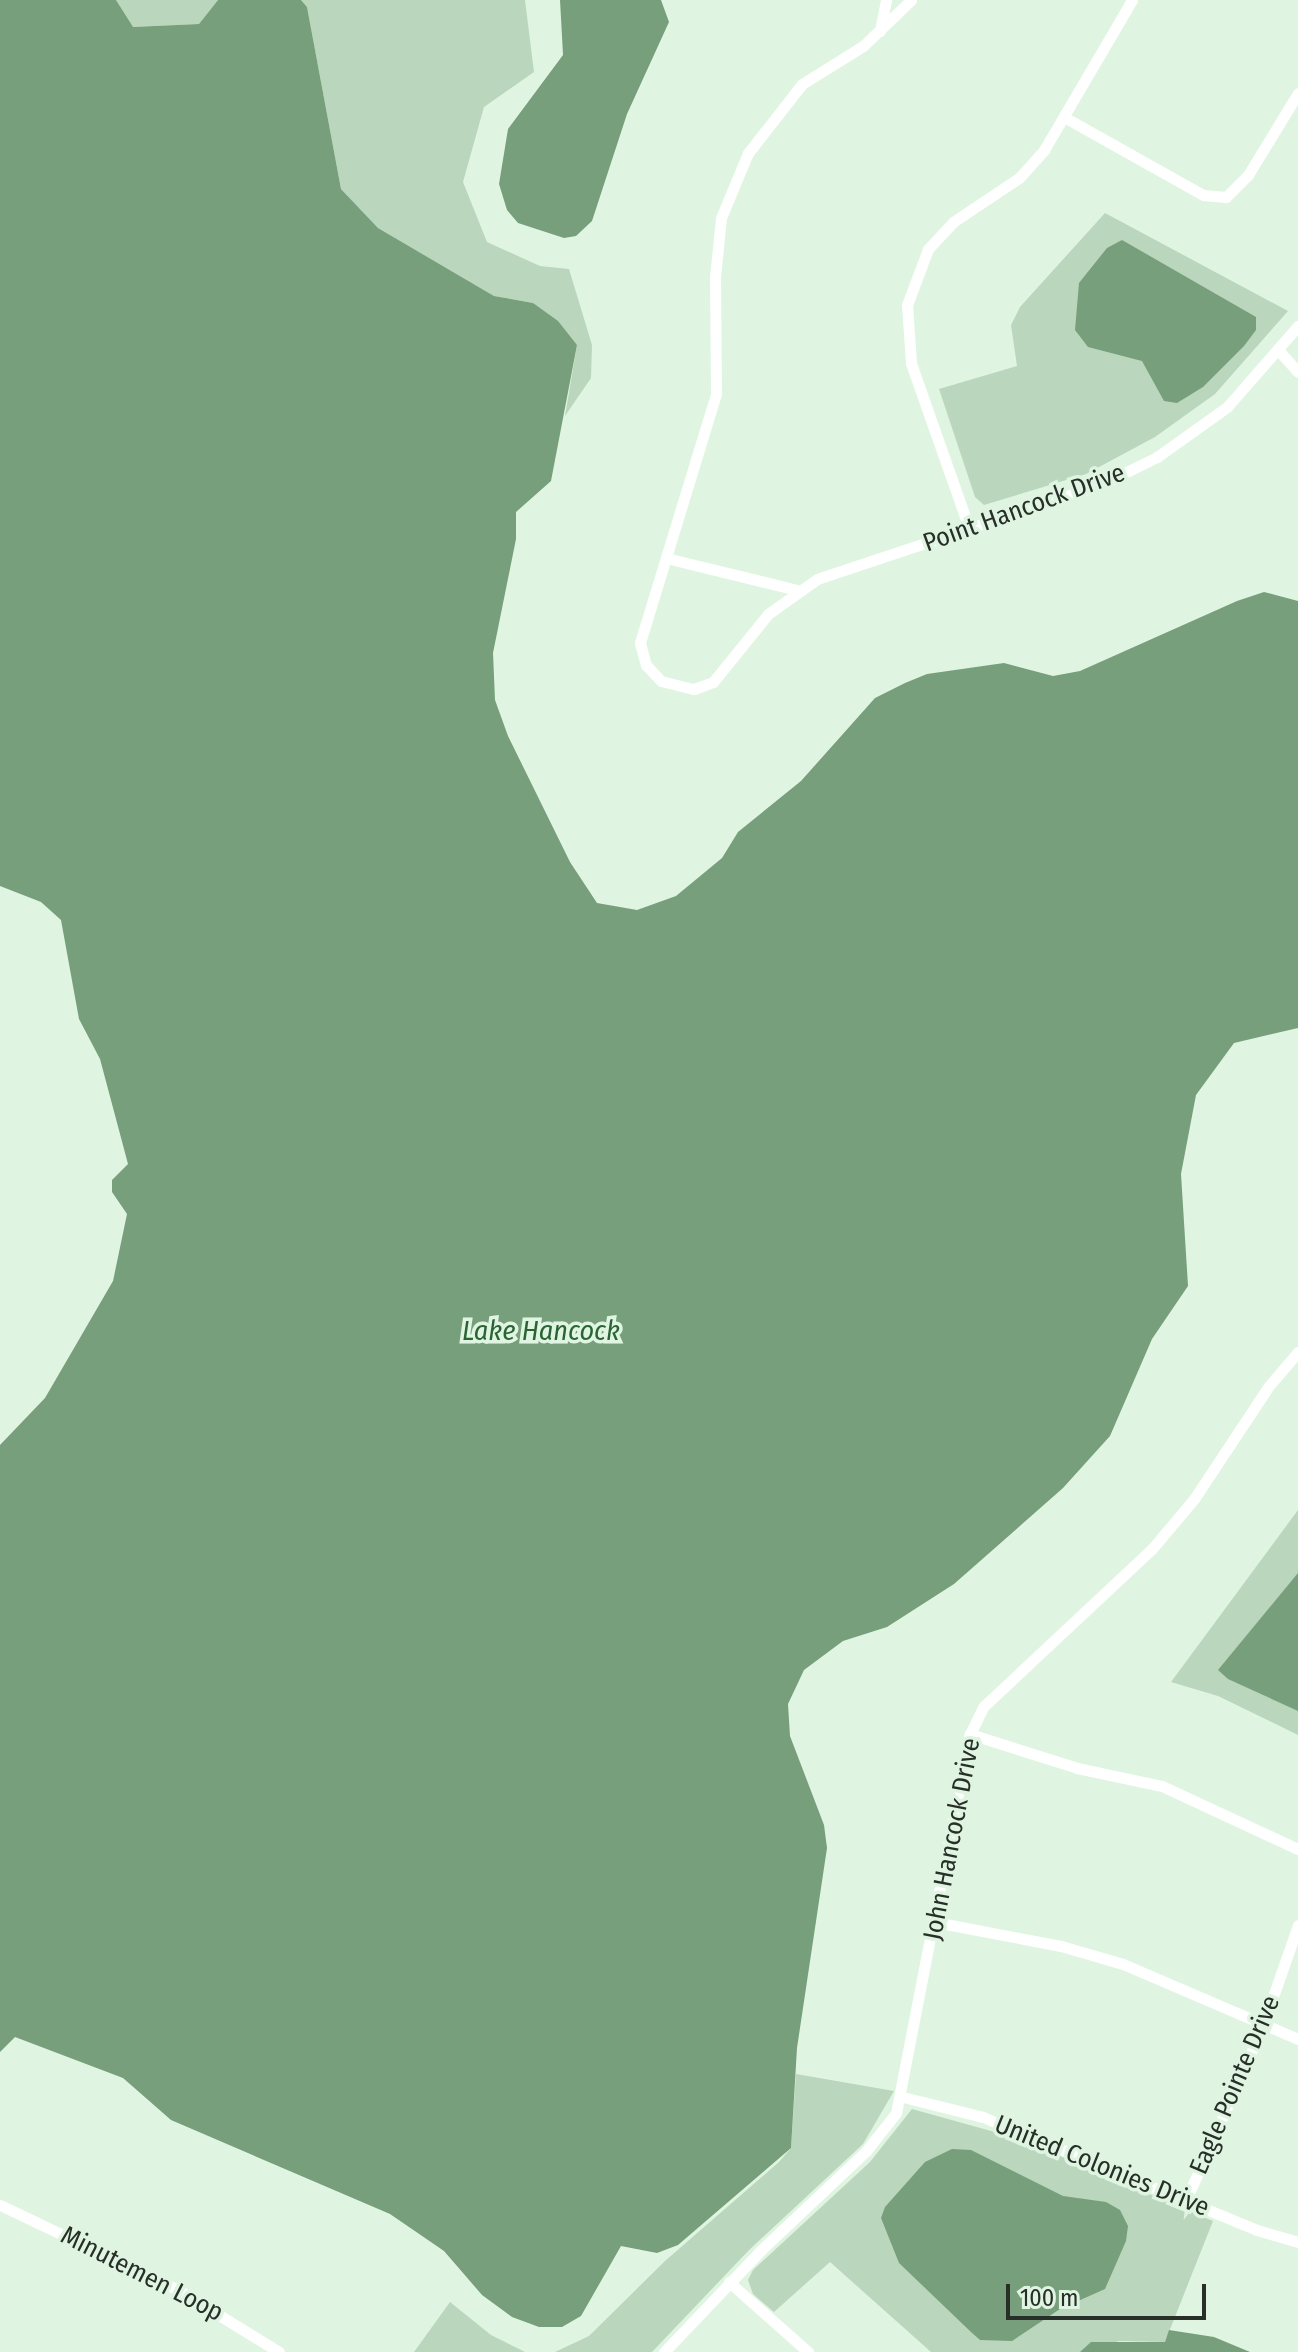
<!DOCTYPE html>
<html>
<head>
<meta charset="utf-8">
<style>
	body { margin:0 }
	#map { position:relative; width:1298px; height:2352px; overflow:hidden; background:#dff5e1; font-family:"Fira Sans Condensed",sans-serif }
	div>[style] { position:absolute }
	.green>* { inset:0; background:#bad6bc }
	.water>* { inset:0; background:#779f7b }
	.street>* { height:11px; margin:-5.5px; padding:0 5.5px; transform-origin:5.5px; border-radius:5.5px; background:#fff }
	span { translate:-50% -50%; white-space:nowrap; text-align:center; line-height:1.15; -webkit-text-stroke:7px #dff5e1; paint-order:stroke }
	.street-label { font-size:26px; color:#272f28 }
	.water-label { font-size:28px; color:#2a6434; font-style:italic }
	.scale { position:absolute; left:1006px; top:2284px; width:200px; height:36px; box-sizing:border-box; border:4px solid #272f28; border-top:0; padding-left:10px; font-size:24px; line-height:28px; white-space:nowrap; color:#272f28; -webkit-text-stroke:6px #dff5e1; paint-order:stroke }
</style>
</head>
<body>
<div id="map">
	<div class="green">
		<i style="clip-path:polygon(116px 0,218px 0,199px 24px,132px 27px)"></i>
		<i style="clip-path:polygon(301px 0,525px 0,534px 72px,484px 107px,463px 182px,487px 242px,540px 266px,569px 269px,592px 345px,591px 378px,565px 416px,577px 345px,533px 303px,494px 296px,378px 228px,341px 189px,307px 7px)"></i>
		<i style="clip-path:polygon(1105px 213px,1288px 311px,1215px 394px,1155px 437px,1086px 474px,984px 505px,975px 497px,939px 389px,1017px 366px,1011px 325px,1020px 307px)"></i>
		<i style="clip-path:polygon(1298px 1510px,1298px 1735px,1218px 1696px,1171px 1682px)"></i>
		<i style="clip-path:polygon(796px 2074px,894px 2091px,863px 2144px,749px 2250px,652px 2352px,555px 2352px,589px 2336px,665px 2261px,779px 2162px,791px 2148px)"></i>
		<i style="clip-path:polygon(912px 2109px,1020px 2139px,1213px 2221px,1165px 2342px,1119px 2341px,1080px 2352px,931px 2352px,830px 2262px,774px 2312px,753px 2294px,748px 2280px,753px 2270px,870px 2162px)"></i>
		<i style="clip-path:polygon(450px 2302px,491px 2335px,525px 2352px,414px 2352px)"></i>
	</div>
	<div class="water">
		<i style="clip-path:polygon(0 0,116px 0,133px 27px,199px 24px,218px 0,301px 0,307px 7px,341px 189px,378px 228px,494px 296px,533px 303px,558px 321px,577px 345px,551px 481px,516px 512px,516px 539px,493px 653px,495px 700px,508px 736px,570px 862px,597px 903px,637px 910px,676px 896px,722px 858px,738px 832px,801px 781px,875px 698px,905px 683px,927px 674px,1004px 663px,1053px 676px,1080px 671px,1237px 601px,1264px 592px,1298px 601px,1298px 1028px,1234px 1043px,1196px 1095px,1181px 1174px,1188px 1286px,1152px 1339px,1110px 1436px,1063px 1488px,954px 1584px,887px 1627px,843px 1641px,804px 1670px,788px 1704px,790px 1736px,824px 1825px,827px 1848px,797px 2048px,791px 2148px,678px 2245px,657px 2253px,621px 2246px,581px 2316px,562px 2327px,539px 2327px,512px 2317px,482px 2295px,444px 2251px,390px 2214px,171px 2120px,123px 2078px,15px 2037px,0 2052px,0 1445px,45px 1398px,113px 1281px,127px 1214px,112px 1192px,112px 1180px,128px 1164px,100px 1059px,79px 1019px,61px 920px,41px 902px,0 886px)"></i>
		<i style="clip-path:polygon(560px 0,661px 0,669px 22px,627px 114px,592px 221px,576px 236px,564px 238px,518px 223px,507px 210px,499px 184px,508px 129px,563px 55px)"></i>
		<i style="clip-path:polygon(1122px 240px,1256px 317px,1256px 330px,1244px 346px,1203px 387px,1177px 403px,1164px 401px,1142px 361px,1088px 347px,1075px 330px,1079px 283px,1107px 248px)"></i>
		<i style="clip-path:polygon(1298px 1573px,1298px 1711px,1228px 1679px,1218px 1670px)"></i>
		<i style="clip-path:polygon(952px 2149px,971px 2150px,1063px 2196px,1106px 2202px,1120px 2210px,1128px 2226px,1126px 2241px,1105px 2289px,1060px 2309px,1012px 2341px,980px 2340px,971px 2332px,899px 2263px,881px 2218px,885px 2207px,925px 2162px)"></i>
		<i style="clip-path:polygon(1169px 2330px,1214px 2337px,1250px 2352px,1080px 2352px,1091px 2342px,1165px 2342px)"></i>
	</div>
	<div class="street">
		<i style="left:911px;top:0;width:66px;rotate:136.2deg"></i>
		<i style="left:863px;top:46px;width:72px;rotate:148.1deg"></i>
		<i style="left:802px;top:84px;width:88px;rotate:128deg"></i>
		<i style="left:748px;top:153px;width:70px;rotate:112.6deg"></i>
		<i style="left:721px;top:218px;width:59px;rotate:95.8deg"></i>
		<i style="left:715px;top:277px;width:117px;rotate:89.5deg"></i>
		<i style="left:716px;top:394px;width:260px;rotate:107deg"></i>
		<i style="left:640px;top:643px;width:23px;rotate:75deg"></i>
		<i style="left:646px;top:665px;width:22px;rotate:47deg"></i>
		<i style="left:661px;top:681px;width:34px;rotate:14deg"></i>
		<i style="left:694px;top:689px;width:20px;rotate:-20deg"></i>
		<i style="left:713px;top:682px;width:87px;rotate:-51deg"></i>
		<i style="left:768px;top:614px;width:60px;rotate:-35.5deg"></i>
		<i style="left:817px;top:579px;width:300px;rotate:-18.4deg"></i>
		<i style="left:1102px;top:484px;width:61px;rotate:-26.1deg"></i>
		<i style="left:1157px;top:457px;width:86px;rotate:-35.5deg"></i>
		<i style="left:1227px;top:407px;width:108px;rotate:-48.8deg"></i>
		<i style="left:880px;top:31px;width:32px;rotate:-79deg"></i>
		<i style="left:1064px;top:117px;width:159px;rotate:29.3deg"></i>
		<i style="left:1203px;top:195px;width:23px;rotate:5deg"></i>
		<i style="left:1226px;top:197px;width:31px;rotate:-45deg"></i>
		<i style="left:1248px;top:175px;width:96px;rotate:-58.6deg"></i>
		<i style="left:1280px;top:352px;width:27px;rotate:48deg"></i>
		<i style="left:969px;top:528px;width:175px;rotate:-109.4deg"></i>
		<i style="left:911px;top:363px;width:58px;rotate:-93.9deg"></i>
		<i style="left:907px;top:305px;width:60px;rotate:-69.4deg"></i>
		<i style="left:928px;top:249px;width:37px;rotate:-47deg"></i>
		<i style="left:953px;top:222px;width:79px;rotate:-33.7deg"></i>
		<i style="left:1019px;top:178px;width:38px;rotate:-48deg"></i>
		<i style="left:1044px;top:150px;width:174px;rotate:-59.6deg"></i>
		<i style="left:666px;top:558px;width:135px;rotate:13.7deg"></i>
		<i style="left:970px;top:1734px;width:112px;rotate:17.6deg"></i>
		<i style="left:1077px;top:1768px;width:87px;rotate:12deg"></i>
		<i style="left:1162px;top:1786px;width:150px;rotate:24.9deg"></i>
		<i style="left:935px;top:1922px;width:128px;rotate:10.8deg"></i>
		<i style="left:1061px;top:1946px;width:65px;rotate:16.2deg"></i>
		<i style="left:1123px;top:1964px;width:190px;rotate:23.2deg"></i>
		<i style="left:903px;top:2097px;width:82px;rotate:14deg"></i>
		<i style="left:983px;top:2117px;width:296px;rotate:22.4deg"></i>
		<i style="left:1257px;top:2230px;width:43px;rotate:16.3deg"></i>
		<i style="left:1186px;top:2200px;width:188px;rotate:-66.2deg"></i>
		<i style="left:1262px;top:2028px;width:109px;rotate:-70.7deg"></i>
		<i style="left:0;top:2205px;width:199px;rotate:25.5deg"></i>
		<i style="left:180px;top:2291px;width:116px;rotate:31.6deg"></i>
		<i style="left:729px;top:2282px;width:106px;rotate:41.5deg"></i>
		<i style="left:664px;top:2352px;width:141px;rotate:-46.4deg"></i>
		<i style="left:761px;top:2250px;width:144px;rotate:-43.3deg"></i>
		<i style="left:866px;top:2151px;width:48px;rotate:-51.7deg"></i>
		<i style="left:896px;top:2113px;width:386px;rotate:-79deg"></i>
		<i style="left:970px;top:1734px;width:30px;rotate:-64deg"></i>
		<i style="left:983px;top:1707px;width:230px;rotate:-43.1deg"></i>
		<i style="left:1151px;top:1550px;width:67px;rotate:-49.9deg"></i>
		<i style="left:1194px;top:1499px;width:134px;rotate:-56.5deg"></i>
		<i style="left:1268px;top:1387px;width:46px;rotate:-49.4deg"></i>
	</div>
	<div class="street-label">
		<span style="left:1024px;top:508px;rotate:-20deg">Point Hancock Drive</span>
		<span style="left:952px;top:1839px;rotate:-79deg">John Hancock Drive</span>
		<span style="left:1235px;top:2085px;rotate:-67deg">Eagle Pointe Drive</span>
		<span style="left:1102px;top:2166px;rotate:22deg">United Colonies Drive</span>
		<span style="left:142px;top:2274px;rotate:27deg">Minutemen Loop</span>
	</div>
	<div class="water-label">
		<span style="left:541px;top:1331px">Lake Hancock</span>
	</div>
	<div class="scale">100 m</div>
</div>
</body>
</html>
